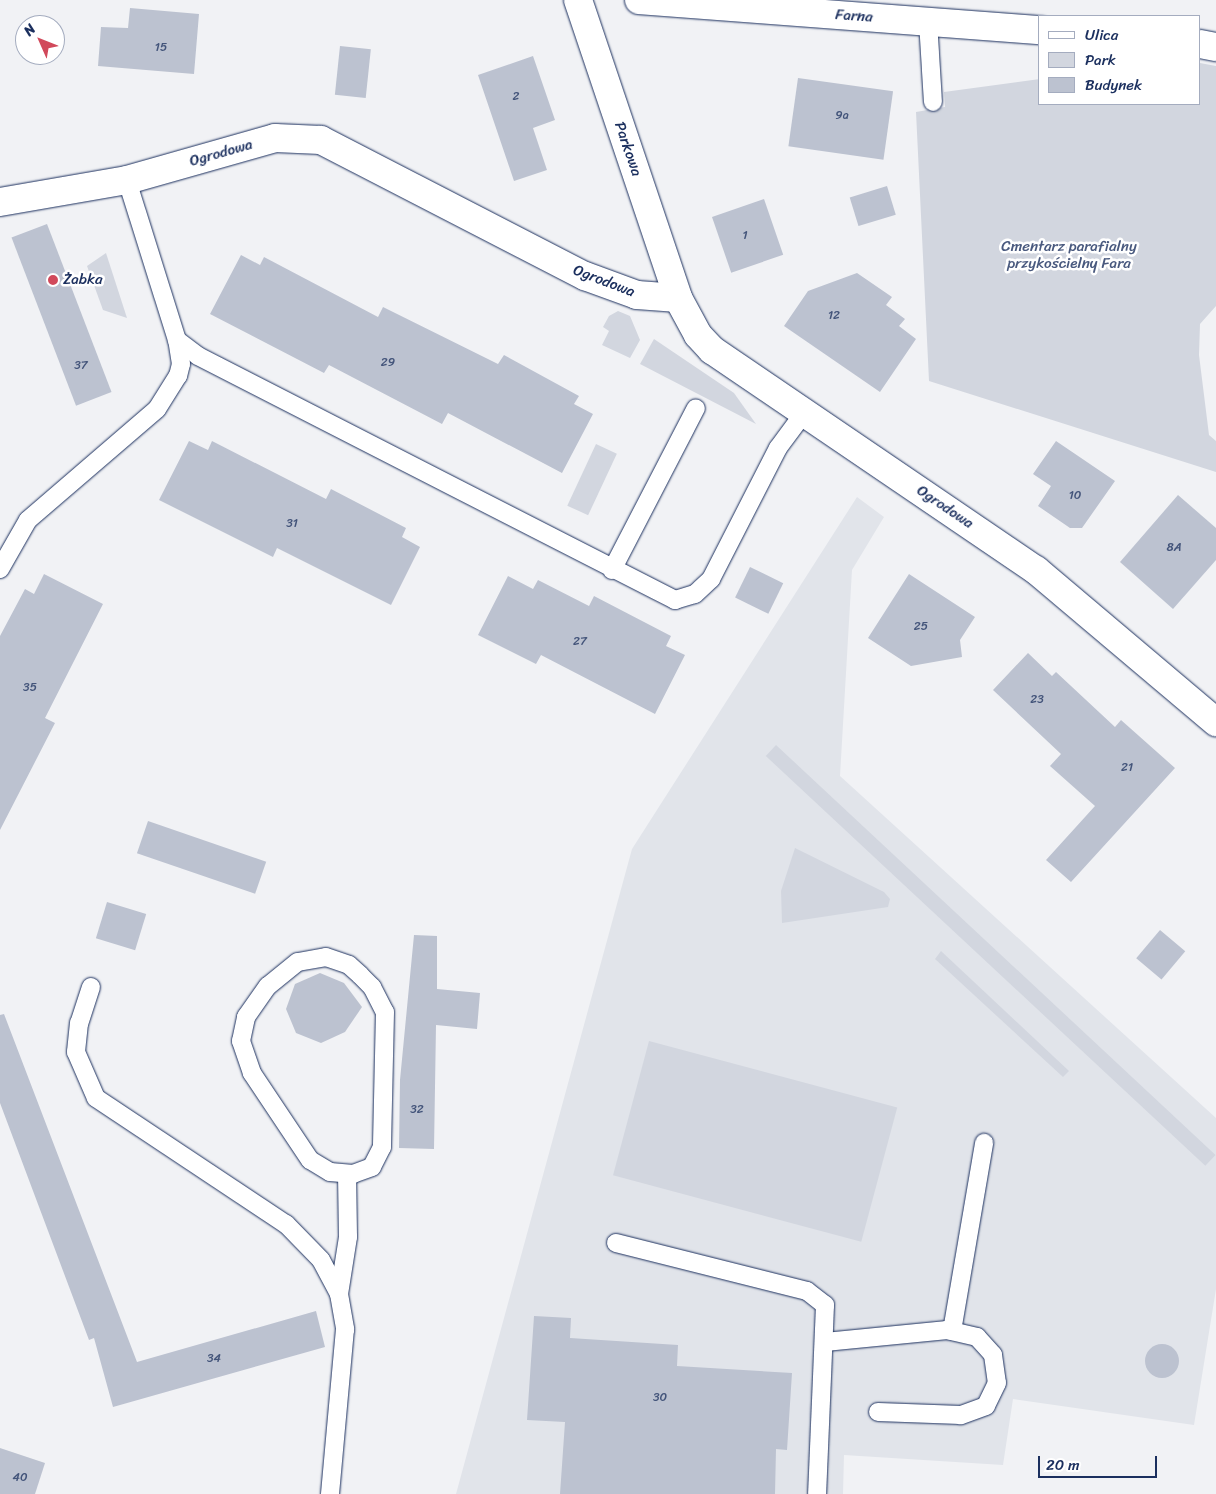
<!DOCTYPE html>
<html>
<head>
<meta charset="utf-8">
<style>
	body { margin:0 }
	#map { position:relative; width:1216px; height:1494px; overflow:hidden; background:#f1f2f5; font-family:Sriracha,sans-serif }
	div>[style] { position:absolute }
	.built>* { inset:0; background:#e1e4ea }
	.green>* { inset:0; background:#d2d6df; transform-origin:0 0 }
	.building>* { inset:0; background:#bcc2d0; transform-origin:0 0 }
	.round { border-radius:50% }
	.roads { filter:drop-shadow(0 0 1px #1b2f5e) drop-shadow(0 0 1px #1b2f5e) }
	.service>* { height:18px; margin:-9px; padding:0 9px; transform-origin:9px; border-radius:9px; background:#fff }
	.minor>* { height:28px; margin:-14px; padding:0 14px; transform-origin:14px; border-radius:14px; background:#fff }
	.dots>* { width:14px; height:14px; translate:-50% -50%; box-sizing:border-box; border:2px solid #fff; border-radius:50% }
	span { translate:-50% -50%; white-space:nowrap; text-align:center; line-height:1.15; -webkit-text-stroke:5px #fff; paint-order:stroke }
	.number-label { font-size:12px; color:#43547a }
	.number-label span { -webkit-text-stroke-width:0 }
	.street-label { font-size:15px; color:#1b2f5e }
	.park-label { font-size:15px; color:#49597e }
	.poi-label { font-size:15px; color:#1b2f5e }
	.left { translate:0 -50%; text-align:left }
	.legend { position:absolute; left:1038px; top:15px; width:162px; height:90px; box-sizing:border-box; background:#fff; border:1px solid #a4acbf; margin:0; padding:6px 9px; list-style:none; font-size:15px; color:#1b2f5e }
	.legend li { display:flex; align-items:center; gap:10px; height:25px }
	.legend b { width:25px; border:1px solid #a4acbf }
	.north { position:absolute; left:15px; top:15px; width:50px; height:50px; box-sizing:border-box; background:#fff; border:1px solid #a4acbf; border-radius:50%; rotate:314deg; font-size:14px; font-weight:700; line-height:20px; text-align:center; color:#1b2f5e }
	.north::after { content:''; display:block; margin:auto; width:18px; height:22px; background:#d1495b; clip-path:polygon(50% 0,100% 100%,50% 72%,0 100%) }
	.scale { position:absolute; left:1038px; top:1456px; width:119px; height:22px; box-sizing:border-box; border:2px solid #1b2f5e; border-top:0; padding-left:6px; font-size:15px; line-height:18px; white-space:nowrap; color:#1b2f5e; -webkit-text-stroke:4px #fff; paint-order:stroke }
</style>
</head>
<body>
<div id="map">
	<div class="built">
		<i style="clip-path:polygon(857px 497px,884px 517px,852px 570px,840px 776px,1216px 1118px,1216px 1289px,1194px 1425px,1013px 1399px,1003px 1465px,844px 1455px,843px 1494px,456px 1494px,632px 849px)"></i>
	</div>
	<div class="green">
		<i style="clip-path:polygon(1200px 63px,1216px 66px,1216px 306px,1200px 324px,1199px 355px,1209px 435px,1216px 441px,1216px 472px,929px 381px,916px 112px,945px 107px,944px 92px,1040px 79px,1040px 104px,1200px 104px)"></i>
		<i style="clip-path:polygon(106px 253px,127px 318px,103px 310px,87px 266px)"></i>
		<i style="clip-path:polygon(618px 311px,630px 316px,640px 340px,630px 358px,602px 345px,609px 331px,603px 327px,609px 316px)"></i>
		<i style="clip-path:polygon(654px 339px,734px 393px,756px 424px,640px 364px)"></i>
		<i style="left:596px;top:444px;width:23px;height:68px;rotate:25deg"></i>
		<i style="left:776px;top:745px;width:601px;height:15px;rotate:43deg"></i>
		<i style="clip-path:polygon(795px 848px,884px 892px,890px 899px,888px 907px,782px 923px,781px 891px)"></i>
		<i style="clip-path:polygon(941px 951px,1069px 1071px,1063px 1077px,935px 959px)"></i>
		<i style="left:649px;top:1041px;width:257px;height:139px;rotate:15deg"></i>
	</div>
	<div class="building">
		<i style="clip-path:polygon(130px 8px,199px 14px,194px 74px,98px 66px,101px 27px,128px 28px)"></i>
		<i style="left:340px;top:46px;width:31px;height:49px;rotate:6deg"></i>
		<i style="clip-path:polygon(533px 56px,555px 120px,533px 128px,547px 170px,514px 181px,478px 75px)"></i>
		<i style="left:798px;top:78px;width:96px;height:69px;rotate:8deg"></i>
		<i style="left:887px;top:186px;width:30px;height:39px;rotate:73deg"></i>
		<i style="left:764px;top:199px;width:59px;height:55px;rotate:71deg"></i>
		<i style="left:47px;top:224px;width:180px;height:38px;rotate:69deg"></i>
		<i style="clip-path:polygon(241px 255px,260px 265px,264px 257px,378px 317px,383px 307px,498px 364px,504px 355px,579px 396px,574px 404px,593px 414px,562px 473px,448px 413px,442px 424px,329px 365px,324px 373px,210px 314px)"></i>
		<i style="clip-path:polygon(857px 273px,892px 297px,886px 305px,905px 319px,899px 326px,916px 339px,880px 392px,784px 326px,808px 291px)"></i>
		<i style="clip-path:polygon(189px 441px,208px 450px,212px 441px,326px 499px,331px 489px,406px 528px,402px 537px,420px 547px,391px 605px,277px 548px,273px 557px,159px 500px)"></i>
		<i style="clip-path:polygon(1056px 441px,1115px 481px,1082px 528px,1070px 528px,1038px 506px,1051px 486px,1033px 474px)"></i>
		<i style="clip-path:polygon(1178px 495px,1216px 528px,1216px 560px,1173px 609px,1120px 562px)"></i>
		<i style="left:750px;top:567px;width:37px;height:34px;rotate:26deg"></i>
		<i style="clip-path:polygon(44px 574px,103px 604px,45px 718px,55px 723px,0 830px,0 636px,25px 589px,34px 594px)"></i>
		<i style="clip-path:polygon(909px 574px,975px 617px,960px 640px,962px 657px,911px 666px,868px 638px)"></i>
		<i style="clip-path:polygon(508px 576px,533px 589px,538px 580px,589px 606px,594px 596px,671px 636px,666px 646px,685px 655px,655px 714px,541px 655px,536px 664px,478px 635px)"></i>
		<i style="clip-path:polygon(1028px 653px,1052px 676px,1056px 672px,1115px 727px,1121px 720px,1175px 768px,1071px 882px,1046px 860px,1095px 806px,1050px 766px,1061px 754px,993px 690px)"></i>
		<i style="left:148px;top:821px;width:125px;height:34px;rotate:19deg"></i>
		<i style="left:107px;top:902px;width:41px;height:38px;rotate:17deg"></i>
		<i style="left:1160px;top:930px;width:33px;height:37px;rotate:40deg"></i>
		<i style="clip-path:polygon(414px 935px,437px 936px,437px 989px,480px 993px,477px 1029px,436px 1025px,434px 1149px,399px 1148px,400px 1080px)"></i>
		<i style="clip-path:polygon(320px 973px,344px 983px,362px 1007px,345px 1032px,321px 1043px,296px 1033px,286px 1009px,295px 984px)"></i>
		<i style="clip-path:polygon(4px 1014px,137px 1362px,316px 1311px,325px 1347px,113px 1407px,94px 1338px,89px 1340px,0 1103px,0 1015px)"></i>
		<i style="clip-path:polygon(534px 1316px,571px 1318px,570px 1338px,678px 1345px,677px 1366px,792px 1373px,787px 1450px,776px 1449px,775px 1494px,560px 1494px,565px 1422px,527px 1420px)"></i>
		<i class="round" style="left:1145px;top:1344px;width:34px;height:34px"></i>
		<i style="clip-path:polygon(0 1448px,45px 1463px,35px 1494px,0 1494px)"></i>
	</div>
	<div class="roads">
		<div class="service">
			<i style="left:928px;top:21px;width:81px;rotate:86.5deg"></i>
			<i style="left:177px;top:340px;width:26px;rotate:37deg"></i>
			<i style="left:198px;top:356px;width:536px;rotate:27.09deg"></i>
			<i style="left:675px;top:600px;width:21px;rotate:-17deg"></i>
			<i style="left:695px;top:594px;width:22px;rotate:-43deg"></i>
			<i style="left:711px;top:579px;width:147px;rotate:-62.9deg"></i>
			<i style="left:778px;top:448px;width:44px;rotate:-53.4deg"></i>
			<i style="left:0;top:569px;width:56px;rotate:-60.3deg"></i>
			<i style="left:28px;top:520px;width:170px;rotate:-40.7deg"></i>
			<i style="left:157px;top:409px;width:39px;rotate:-58deg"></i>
			<i style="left:178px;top:376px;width:12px;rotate:-76deg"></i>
			<i style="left:181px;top:364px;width:24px;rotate:-99deg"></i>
			<i style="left:177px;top:340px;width:168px;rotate:-107.4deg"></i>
			<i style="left:612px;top:570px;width:182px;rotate:-62.6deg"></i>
			<i style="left:326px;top:957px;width:24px;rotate:19deg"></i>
			<i style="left:349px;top:965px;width:15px;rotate:42deg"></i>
			<i style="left:360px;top:975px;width:17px;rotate:45deg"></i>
			<i style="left:372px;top:987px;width:28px;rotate:63deg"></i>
			<i style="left:385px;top:1012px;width:135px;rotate:91.3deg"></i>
			<i style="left:382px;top:1147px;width:22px;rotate:117deg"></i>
			<i style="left:372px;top:1167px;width:20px;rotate:160deg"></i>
			<i style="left:353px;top:1174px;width:23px;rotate:-175deg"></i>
			<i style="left:330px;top:1172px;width:23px;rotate:-149deg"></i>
			<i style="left:310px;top:1160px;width:105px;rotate:-123.7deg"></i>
			<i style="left:252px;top:1073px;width:34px;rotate:-109deg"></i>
			<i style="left:241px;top:1041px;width:25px;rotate:-78deg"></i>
			<i style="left:246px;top:1017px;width:38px;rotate:-55deg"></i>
			<i style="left:268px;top:986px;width:38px;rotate:-39deg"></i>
			<i style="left:298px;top:962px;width:28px;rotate:-10deg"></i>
			<i style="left:91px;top:987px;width:38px;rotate:108deg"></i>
			<i style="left:79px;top:1023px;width:29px;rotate:96deg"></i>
			<i style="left:76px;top:1052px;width:50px;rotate:66.5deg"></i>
			<i style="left:96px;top:1098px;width:228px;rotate:33.6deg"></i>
			<i style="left:286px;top:1224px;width:50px;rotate:45.8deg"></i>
			<i style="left:321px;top:1260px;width:38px;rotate:62deg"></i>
			<i style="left:339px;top:1294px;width:36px;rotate:80deg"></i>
			<i style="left:345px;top:1329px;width:166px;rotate:95.2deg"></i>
			<i style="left:616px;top:1243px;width:197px;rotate:14.1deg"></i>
			<i style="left:807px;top:1291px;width:23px;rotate:38deg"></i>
			<i style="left:825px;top:1305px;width:189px;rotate:92.4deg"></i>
			<i style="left:339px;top:1294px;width:58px;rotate:-81deg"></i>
			<i style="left:348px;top:1237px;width:63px;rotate:-90.9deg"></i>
			<i style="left:952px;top:1331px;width:191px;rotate:-80.3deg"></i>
			<i style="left:825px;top:1342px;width:123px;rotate:-5.6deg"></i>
			<i style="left:947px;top:1330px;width:31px;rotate:13deg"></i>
			<i style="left:977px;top:1337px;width:24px;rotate:48deg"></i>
			<i style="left:993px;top:1355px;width:28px;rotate:82deg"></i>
			<i style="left:997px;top:1383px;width:25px;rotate:116deg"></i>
			<i style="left:986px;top:1406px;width:27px;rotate:160deg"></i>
			<i style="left:961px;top:1415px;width:83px;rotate:-177.9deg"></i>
		</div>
		<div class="minor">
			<i style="left:578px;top:0;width:314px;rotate:71.4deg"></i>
			<i style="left:639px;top:0;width:402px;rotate:4.3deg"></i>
			<i style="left:1200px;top:44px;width:16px;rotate:11deg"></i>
			<i style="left:0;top:202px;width:129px;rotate:-9.8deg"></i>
			<i style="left:127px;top:180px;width:154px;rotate:-15.8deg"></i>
			<i style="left:275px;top:138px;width:46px;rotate:2.5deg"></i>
			<i style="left:321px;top:140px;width:297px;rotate:27.3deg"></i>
			<i style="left:585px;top:276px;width:55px;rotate:20.1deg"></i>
			<i style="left:637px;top:295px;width:41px;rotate:4.2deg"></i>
			<i style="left:678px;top:298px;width:42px;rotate:61.6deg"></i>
			<i style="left:698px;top:335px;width:21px;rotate:47deg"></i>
			<i style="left:712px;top:350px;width:392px;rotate:34.2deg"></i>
			<i style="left:1036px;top:570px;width:236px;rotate:40.2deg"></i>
		</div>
	</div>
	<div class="dots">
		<i style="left:53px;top:280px;background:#d1495b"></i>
	</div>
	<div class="number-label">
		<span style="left:161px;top:48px">15</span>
		<span style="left:516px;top:97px">2</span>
		<span style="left:842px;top:116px">9a</span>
		<span style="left:745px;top:236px">1</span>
		<span style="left:834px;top:316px">12</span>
		<span style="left:388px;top:363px">29</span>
		<span style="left:81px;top:366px">37</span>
		<span style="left:1075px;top:496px">10</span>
		<span style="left:292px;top:524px">31</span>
		<span style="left:1174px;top:548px">8A</span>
		<span style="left:921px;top:627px">25</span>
		<span style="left:580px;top:642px">27</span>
		<span style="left:30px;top:688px">35</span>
		<span style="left:1037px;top:700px">23</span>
		<span style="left:1127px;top:768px">21</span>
		<span style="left:417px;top:1110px">32</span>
		<span style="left:214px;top:1359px">34</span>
		<span style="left:660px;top:1398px">30</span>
		<span style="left:20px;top:1478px">40</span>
	</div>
	<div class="street-label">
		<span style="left:854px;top:16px;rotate:4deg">Farna</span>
		<span style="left:628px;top:149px;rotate:71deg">Parkowa</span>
		<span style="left:221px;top:153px;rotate:-16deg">Ogrodowa</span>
		<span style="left:604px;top:281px;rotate:21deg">Ogrodowa</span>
		<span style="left:945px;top:507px;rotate:34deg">Ogrodowa</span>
	</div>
	<div class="park-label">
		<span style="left:1069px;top:255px">Cmentarz parafialny<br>przykościelny Fara</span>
	</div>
	<div class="poi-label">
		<span class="left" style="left:63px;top:280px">Żabka</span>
	</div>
	<ul class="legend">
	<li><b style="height:6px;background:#fff"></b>Ulica</li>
	<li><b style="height:14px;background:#d2d6df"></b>Park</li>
	<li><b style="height:14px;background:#bcc2d0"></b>Budynek</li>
	</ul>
	<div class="north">N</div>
	<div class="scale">20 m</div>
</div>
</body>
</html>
